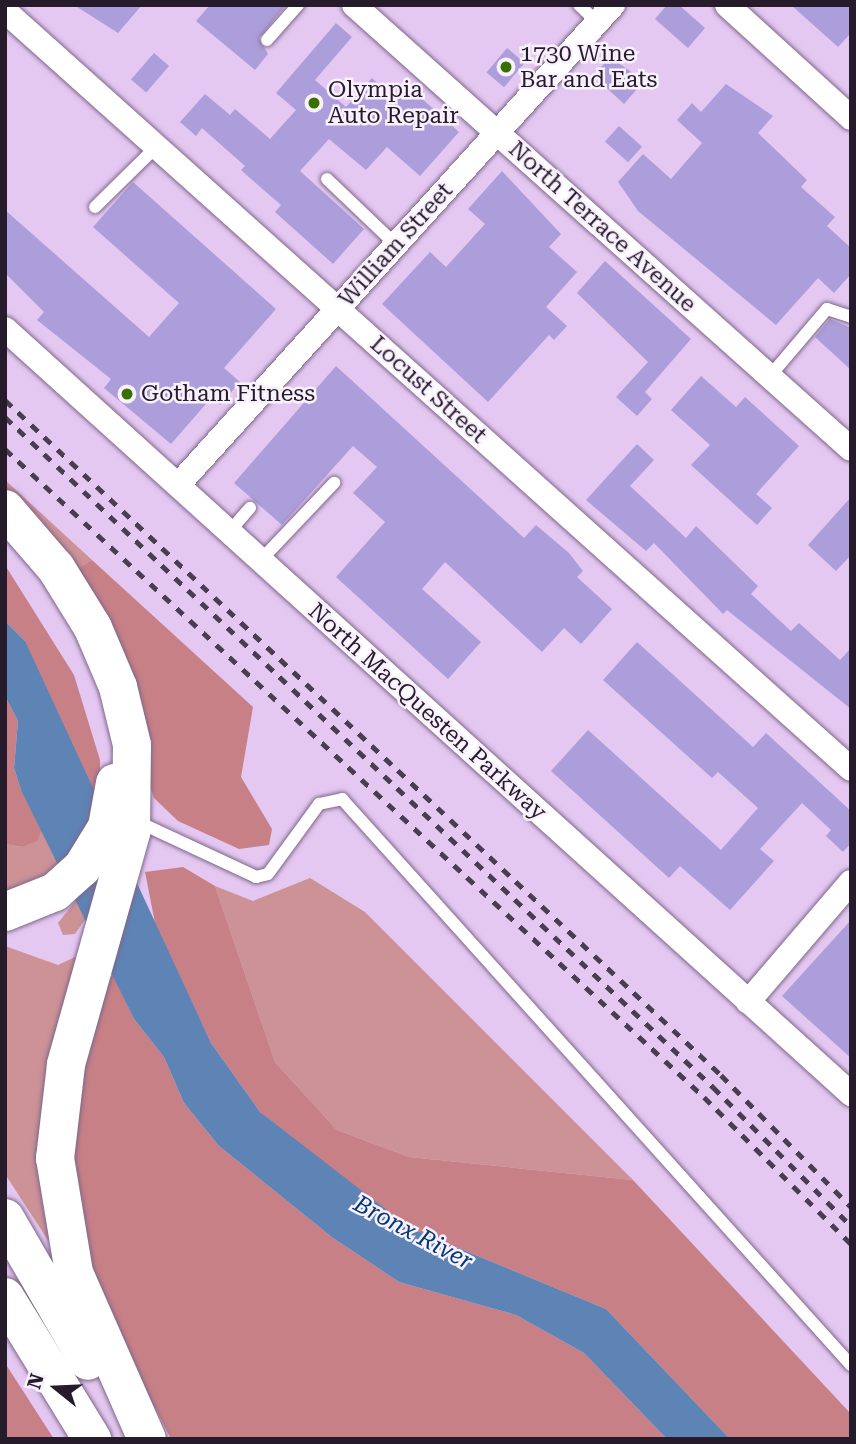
<!DOCTYPE html>
<html>
<head>
<meta charset="utf-8">
<style>
	body { margin:0 }
	#map { position:relative; width:856px; height:1444px; overflow:hidden; background:#e4c8f1; font-family:"Roboto Serif",serif }
	div>[style] { position:absolute }
	.green>* { inset:0; background:#cd9296 }
	.forest>* { inset:0; background:#c78186 }
	.water>* { inset:0; background:#5e84b5 }
	.building>* { inset:0; background:#ac9eda; transform-origin:0 0 }
	.roads { filter:drop-shadow(0 0 2px #7f668b) drop-shadow(0 0 2px #7f668b) }
	.service>* { height:12px; margin:-6px; padding:0 6px; transform-origin:6px; border-radius:6px; background:#fff }
	.minor>* { height:24px; margin:-12px; padding:0 12px; transform-origin:12px; border-radius:12px; background:#fff }
	.motorway>* { height:38px; margin:-19px; padding:0 19px; transform-origin:19px; border-radius:19px; background:#fff }
	.rail>* { height:5px; margin-top:-2.5px; transform-origin:0; background:repeating-linear-gradient(90deg,#4b3d51 0 9px,transparent 0 18px) }
	.dots>* { width:19px; height:19px; translate:-50% -50%; box-sizing:border-box; border:4px solid #faf1fe; border-radius:50% }
	span { translate:-50% -50%; white-space:nowrap; text-align:center; line-height:1.15; -webkit-text-stroke:5px #faf1fe; paint-order:stroke }
	.poi-label { font-size:23px; color:#261b2b }
	.left { translate:0 -50%; text-align:left }
	.street-label { font-size:23px; color:#261b2b }
	.water-label { font-size:24px; color:#013a77; font-style:italic }
	.frame { position:absolute; inset:0; border:7px solid #261b2b; pointer-events:none }
	.north { position:absolute; left:21px; top:1353px; width:70px; height:70px; -webkit-text-stroke:5px #faf1fe; paint-order:stroke; rotate:288deg; font-size:19px; font-weight:700; line-height:28px; text-align:center; color:#261b2b }
	.north::after { content:''; display:block; margin:auto; width:24px; height:32px; background:#261b2b; clip-path:polygon(50% 0,100% 100%,50% 72%,0 100%) }
</style>
</head>
<body>
<div id="map">
	<div class="green">
		<i style="clip-path:polygon(5px 480px,92px 560px,75px 570px,5px 490px)"></i>
		<i style="clip-path:polygon(51px 809px,70px 865px,5px 903px,5px 844px,22px 847px)"></i>
		<i style="clip-path:polygon(310px 878px,365px 912px,633px 1180px,409px 1157px,337px 1130px,275px 1062px,215px 886px,253px 901px)"></i>
		<i style="clip-path:polygon(88px 885px,88px 915px,75px 934px,63px 935px,58px 923px)"></i>
		<i style="clip-path:polygon(5px 946px,58px 965px,88px 951px,53px 1248px,5px 1174px)"></i>
	</div>
	<div class="forest">
		<i style="clip-path:polygon(92px 560px,253px 707px,241px 777px,272px 829px,269px 845px,239px 849px,178px 821px,154px 798px,75px 570px)"></i>
		<i style="clip-path:polygon(5px 565px,74px 675px,100px 760px,100px 800px,51px 809px,37px 841px,22px 847px,5px 844px,5px 696px,18px 721px,14px 768px,21px 790px,25px 641px,5px 621px)"></i>
		<i style="clip-path:polygon(183px 867px,215px 886px,275px 1062px,337px 1130px,409px 1157px,633px 1180px,851px 1414px,851px 1439px,730px 1439px,606px 1309px,410px 1228px,304px 1152px,260px 1112px,211px 1043px,156px 928px,145px 872px)"></i>
		<i style="clip-path:polygon(113px 975px,134px 1019px,164px 1057px,184px 1103px,219px 1146px,333px 1238px,399px 1282px,516px 1315px,584px 1353px,667px 1439px,171px 1439px,85px 1273px,64px 1159px,102px 984px)"></i>
		<i style="clip-path:polygon(5px 1363px,54px 1439px,5px 1439px)"></i>
	</div>
	<div class="water">
		<i style="clip-path:polygon(5px 621px,25px 641px,211px 1043px,260px 1112px,410px 1228px,606px 1309px,730px 1439px,667px 1439px,584px 1353px,516px 1315px,399px 1282px,333px 1238px,219px 1146px,184px 1103px,164px 1057px,134px 1019px,21px 790px,14px 768px,18px 721px,5px 696px)"></i>
	</div>
	<div class="building">
		<i style="clip-path:polygon(74px 5px,142px 5px,118px 33px)"></i>
		<i style="clip-path:polygon(210px 5px,286px 5px,259px 38px,268px 54px,255px 70px,196px 21px)"></i>
		<i style="clip-path:polygon(667px 5px,679px 5px,705px 28px,688px 48px,655px 19px)"></i>
		<i style="clip-path:polygon(791px 5px,851px 5px,851px 33px,838px 47px)"></i>
		<i style="clip-path:polygon(336px 23px,352px 37px,315px 80px,346px 107px,372px 78px,396px 100px,408px 86px,459px 132px,420px 176px,387px 147px,366px 170px,329px 139px,300px 171px,364px 229px,333px 264px,275px 212px,281px 205px,241px 170px,245px 166px,202px 128px,196px 136px,180px 122px,205px 94px,230px 115px,235px 109px,270px 139px,296px 110px,276px 93px)"></i>
		<i style="left:507px;top:48px;width:23px;height:32px;rotate:40deg"></i>
		<i style="left:154px;top:53px;width:20px;height:35px;rotate:41deg"></i>
		<i style="clip-path:polygon(610px 57px,644px 81px,624px 104px,599px 81px,597px 72px)"></i>
		<i style="clip-path:polygon(726px 84px,773px 116px,758px 133px,807px 180px,801px 187px,835px 217px,827px 226px,851px 248px,851px 274px,834px 293px,818px 278px,776px 325px,638px 211px,618px 182px,643px 154px,671px 179px,702px 143px,677px 120px,692px 103px,701px 112px)"></i>
		<i style="left:619px;top:126px;width:31px;height:21px;rotate:42deg"></i>
		<i style="clip-path:polygon(502px 171px,561px 234px,549px 247px,577px 272px,546px 307px,567px 326px,554px 340px,549px 335px,488px 402px,382px 304px,430px 252px,446px 267px,485px 224px,468px 209px)"></i>
		<i style="clip-path:polygon(133px 182px,276px 309px,224px 368px,240px 382px,220px 405px,212px 397px,171px 444px,104px 388px,111px 379px,37px 320px,44px 312px,5px 273px,5px 210px,149px 337px,179px 303px,93px 227px)"></i>
		<i style="clip-path:polygon(605px 261px,691px 339px,645px 392px,652px 399px,637px 416px,616px 397px,648px 362px,577px 293px)"></i>
		<i style="clip-path:polygon(830px 319px,851px 328px,851px 370px,815px 337px)"></i>
		<i style="clip-path:polygon(336px 366px,524px 538px,536px 525px,569px 553px,583px 571px,577px 577px,612px 609px,581px 644px,564px 628px,542px 652px,445px 562px,422px 589px,481px 642px,448px 679px,336px 577px,385px 522px,353px 493px,377px 467px,353px 446px,282px 525px,234px 483px)"></i>
		<i style="clip-path:polygon(701px 376px,736px 407px,745px 397px,799px 446px,756px 494px,772px 508px,757px 525px,691px 465px,710px 445px,671px 410px)"></i>
		<i style="clip-path:polygon(637px 444px,654px 460px,630px 486px,686px 538px,696px 526px,758px 586px,751px 594px,791px 631px,799px 623px,840px 660px,851px 648px,851px 709px,727px 610px,723px 614px,654px 543px,646px 551px,586px 500px)"></i>
		<i style="clip-path:polygon(851px 497px,851px 555px,836px 571px,808px 545px)"></i>
		<i style="clip-path:polygon(637px 642px,753px 747px,766px 733px,851px 811px,851px 843px,843px 852px,826px 836px,831px 830px,802px 803px,760px 849px,774px 861px,730px 910px,680px 866px,669px 878px,551px 771px,588px 730px,721px 850px,758px 808px,718px 772px,712px 778px,603px 680px)"></i>
		<i style="clip-path:polygon(851px 920px,851px 1058px,782px 996px)"></i>
	</div>
	<div class="roads">
		<div class="service">
			<i style="left:579px;top:5px;width:26px;rotate:43deg"></i>
			<i style="left:267px;top:40px;width:47px;rotate:-48.5deg"></i>
			<i style="left:327px;top:179px;width:97px;rotate:43.7deg"></i>
			<i style="left:95px;top:207px;width:88px;rotate:-44.5deg"></i>
			<i style="left:770px;top:376px;width:88px;rotate:-49.6deg"></i>
			<i style="left:827px;top:309px;width:25px;rotate:18deg"></i>
			<i style="left:229px;top:532px;width:32px;rotate:-49deg"></i>
			<i style="left:260px;top:561px;width:108px;rotate:-46.5deg"></i>
			<i style="left:134px;top:820px;width:135px;rotate:25deg"></i>
			<i style="left:256px;top:877px;width:12px;rotate:-14deg"></i>
			<i style="left:268px;top:874px;width:87px;rotate:-53.9deg"></i>
			<i style="left:319px;top:804px;width:24px;rotate:-12deg"></i>
			<i style="left:342px;top:799px;width:761px;rotate:48.04deg"></i>
		</div>
		<div class="minor">
			<i style="left:354px;top:5px;width:666px;rotate:41.78deg"></i>
			<i style="left:727px;top:5px;width:168px;rotate:42.3deg"></i>
			<i style="left:5px;top:11px;width:1136px;rotate:41.86deg"></i>
			<i style="left:5px;top:329px;width:1141px;rotate:42.12deg"></i>
			<i style="left:178px;top:485px;width:648px;rotate:-47.82deg"></i>
			<i style="left:748px;top:1002px;width:158px;rotate:-49.4deg"></i>
		</div>
		<div class="motorway">
			<i style="left:5px;top:509px;width:78px;rotate:49.2deg"></i>
			<i style="left:56px;top:568px;width:70px;rotate:58.3deg"></i>
			<i style="left:93px;top:628px;width:64px;rotate:67deg"></i>
			<i style="left:118px;top:687px;width:60px;rotate:76.4deg"></i>
			<i style="left:132px;top:745px;width:88px;rotate:90.7deg"></i>
			<i style="left:131px;top:833px;width:241px;rotate:105.7deg"></i>
			<i style="left:66px;top:1065px;width:94px;rotate:96.7deg"></i>
			<i style="left:55px;top:1158px;width:117px;rotate:80.6deg"></i>
			<i style="left:74px;top:1273px;width:181px;rotate:66.3deg"></i>
			<i style="left:5px;top:912px;width:54px;rotate:-21.8deg"></i>
			<i style="left:55px;top:892px;width:36px;rotate:-42deg"></i>
			<i style="left:82px;top:868px;width:48px;rotate:-58.6deg"></i>
			<i style="left:107px;top:827px;width:45px;rotate:-79.7deg"></i>
			<i style="left:5px;top:1218px;width:165px;rotate:59.9deg"></i>
			<i style="left:5px;top:1297px;width:167px;rotate:58.5deg"></i>
		</div>
	</div>
	<div class="rail">
		<i style="left:5px;top:400px;width:984px;rotate:43.31deg"></i>
		<i style="left:721px;top:1075px;width:185px;rotate:45.4deg"></i>
		<i style="left:5px;top:417px;width:975px;rotate:43.42deg"></i>
		<i style="left:713px;top:1087px;width:196px;rotate:45.2deg"></i>
		<i style="left:5px;top:449px;width:953px;rotate:42.83deg"></i>
		<i style="left:704px;top:1097px;width:208px;rotate:45deg"></i>
	</div>
	<div class="dots">
		<i style="left:506px;top:67px;background:#377000"></i>
		<i style="left:314px;top:103px;background:#377000"></i>
		<i style="left:127px;top:394px;background:#377000"></i>
	</div>
	<div class="poi-label">
		<span class="left" style="left:520px;top:67px">1730 Wine<br>Bar and Eats</span>
		<span class="left" style="left:328px;top:103px">Olympia<br>Auto Repair</span>
		<span class="left" style="left:141px;top:394px">Gotham Fitness</span>
	</div>
	<div class="street-label">
		<span style="left:602px;top:227px;rotate:42deg">North Terrace Avenue</span>
		<span style="left:396px;top:245px;rotate:-48deg">William Street</span>
		<span style="left:428px;top:390px;rotate:42deg">Locust Street</span>
		<span style="left:427px;top:712px;rotate:42deg">North MacQuesten Parkway</span>
	</div>
	<div class="water-label">
		<span style="left:413px;top:1233px;rotate:28deg">Bronx River</span>
	</div>
	<div class="frame"></div>
	<div class="north">N</div>
</div>
</body>
</html>
